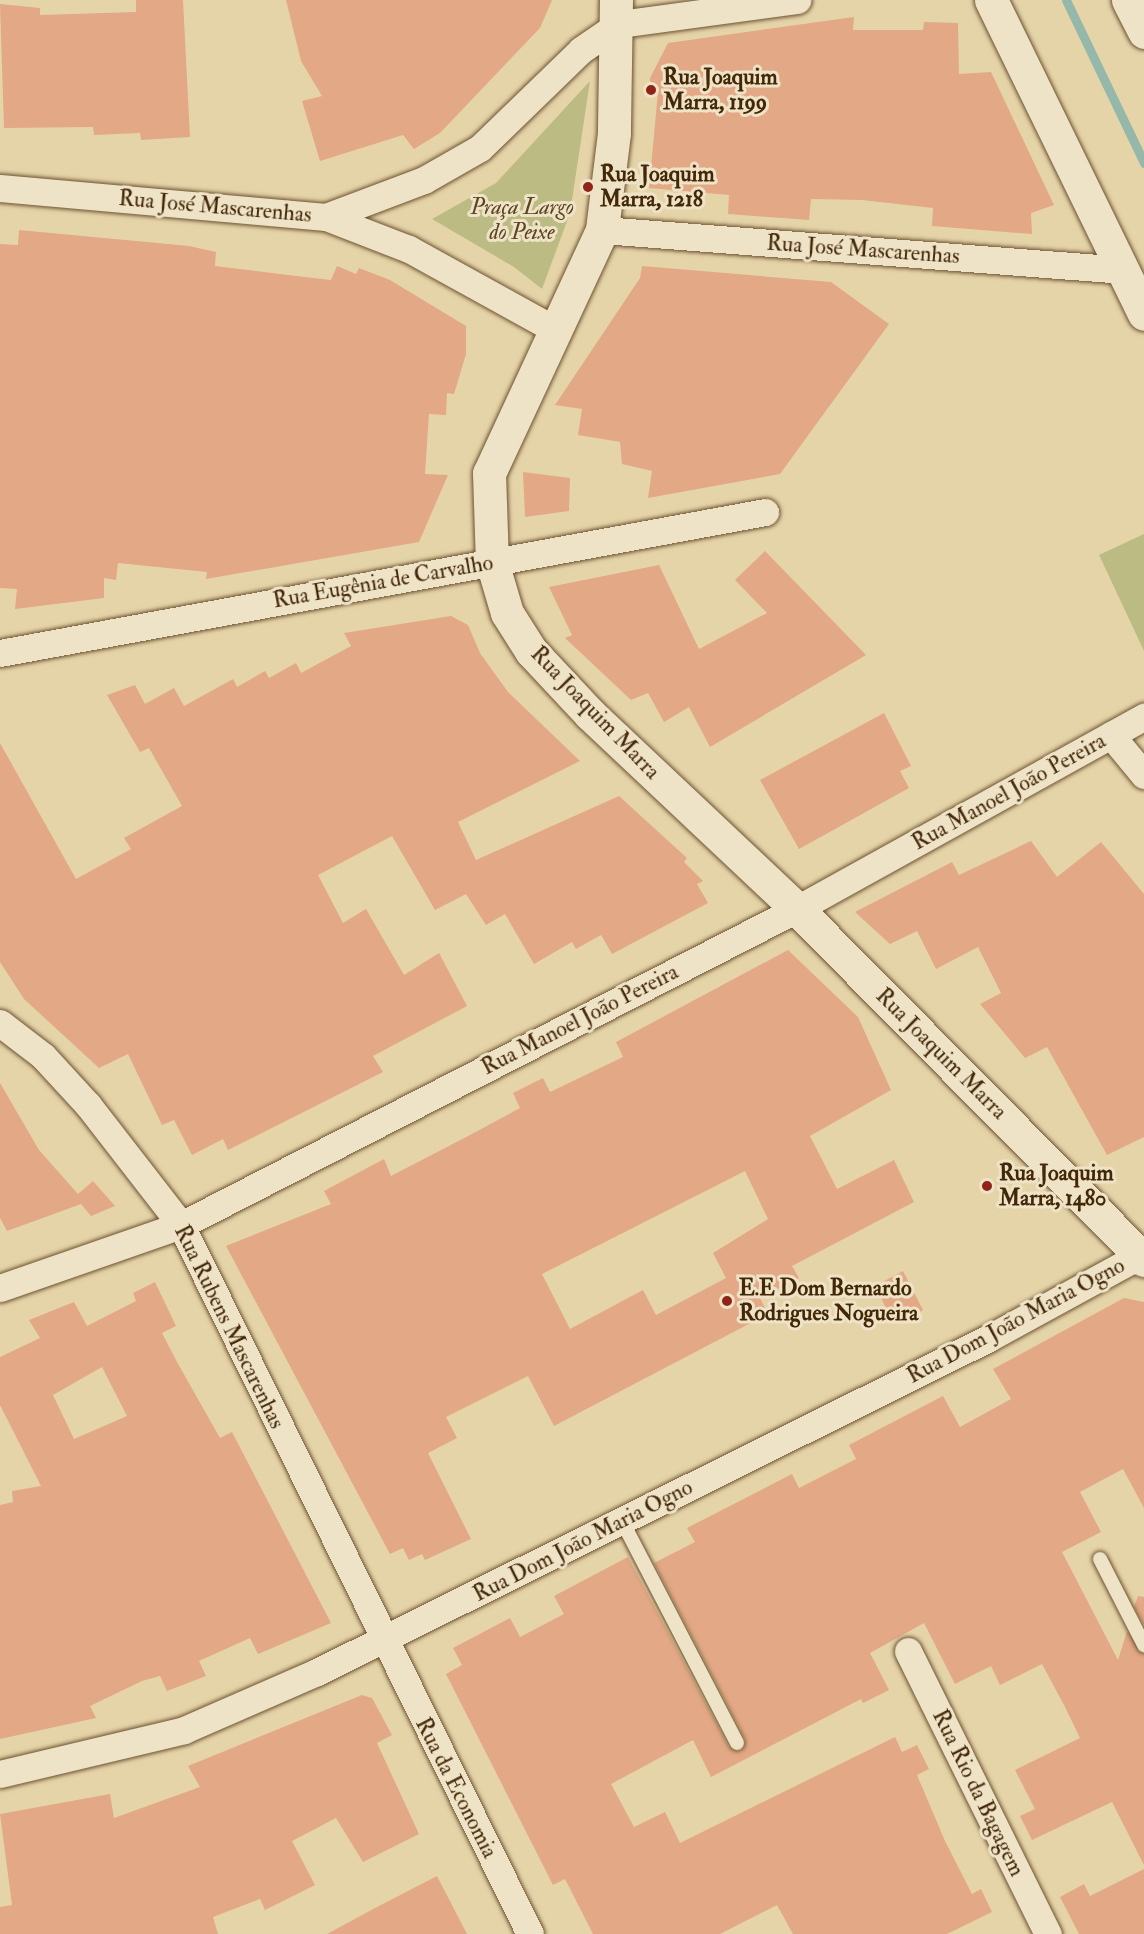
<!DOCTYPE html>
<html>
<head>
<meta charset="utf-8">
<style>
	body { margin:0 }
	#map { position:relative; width:1144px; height:1934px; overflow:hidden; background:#e6d4a9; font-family:"IM FELL Double Pica",serif }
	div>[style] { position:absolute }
	.green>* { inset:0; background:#bcbb83 }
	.stream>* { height:9px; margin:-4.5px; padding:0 4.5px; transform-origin:4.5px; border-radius:4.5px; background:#96b8ab }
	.building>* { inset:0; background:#e3a885 }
	.roads { filter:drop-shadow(0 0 2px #6c5330) drop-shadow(0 0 2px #6c5330) }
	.lane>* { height:14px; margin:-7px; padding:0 7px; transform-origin:7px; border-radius:7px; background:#efe3c7 }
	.street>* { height:27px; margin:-13.5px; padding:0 13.5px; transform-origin:13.5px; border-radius:13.5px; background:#efe3c7 }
	.secondary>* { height:33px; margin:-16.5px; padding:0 16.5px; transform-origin:16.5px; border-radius:16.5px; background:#efe3c7 }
	.dots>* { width:16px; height:16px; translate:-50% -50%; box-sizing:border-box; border:3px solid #efe3c7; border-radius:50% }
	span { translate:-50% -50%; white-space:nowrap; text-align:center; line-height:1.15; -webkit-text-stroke:6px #efe3c7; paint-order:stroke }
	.poi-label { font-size:22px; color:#432808; font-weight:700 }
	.left { translate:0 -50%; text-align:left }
	.street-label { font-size:22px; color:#432808 }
	.park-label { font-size:22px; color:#5b4521; font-style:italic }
</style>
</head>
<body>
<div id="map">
	<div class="green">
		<i style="clip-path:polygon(590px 81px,570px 213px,542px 289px,514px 267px,432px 219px,496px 183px)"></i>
		<i style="clip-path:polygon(1144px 534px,1144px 651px,1099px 555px)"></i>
	</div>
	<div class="stream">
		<i style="left:1066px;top:0;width:181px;rotate:64.4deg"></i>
	</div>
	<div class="building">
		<i style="clip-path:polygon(136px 0,183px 0,190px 137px,141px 140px,140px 133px,94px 135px,93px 127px,4px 128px,0 4px,40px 8px,40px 15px,136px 12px)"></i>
		<i style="clip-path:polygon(286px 0,552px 0,540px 28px,440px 133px,414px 149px,403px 135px,320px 161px,302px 101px,322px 96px,301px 61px)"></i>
		<i style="clip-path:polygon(854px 17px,853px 30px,923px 30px,924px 22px,958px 23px,959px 74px,991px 72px,1054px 205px,1031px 213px,1032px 234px,932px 226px,933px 208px,862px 200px,811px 199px,809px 220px,728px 214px,729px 195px,649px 188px,658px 92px,651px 93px,650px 78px,668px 43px)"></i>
		<i style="clip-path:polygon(19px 230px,189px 246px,216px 252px,215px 266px,288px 275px,331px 280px,337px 266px,356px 274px,359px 268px,390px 280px,466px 326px,466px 354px,454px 394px,447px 393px,446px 415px,429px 414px,425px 474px,448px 475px,419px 542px,206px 579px,207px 572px,118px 563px,116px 580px,104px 578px,104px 598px,15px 609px,17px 589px,0 588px,0 244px,18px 245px)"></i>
		<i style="clip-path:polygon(642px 266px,831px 282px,889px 324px,780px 474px,648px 498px,652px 471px,622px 464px,620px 442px,578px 435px,582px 409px,555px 405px,640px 278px)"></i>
		<i style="clip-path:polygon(523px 472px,570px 478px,569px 511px,525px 517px)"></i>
		<i style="clip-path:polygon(765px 551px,866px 655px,710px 747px,689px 707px,664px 722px,648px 693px,631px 700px,565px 638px,572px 635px,549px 587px,659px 565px,699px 649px,767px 613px,735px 580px)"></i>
		<i style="clip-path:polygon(451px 616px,468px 625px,480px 653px,508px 692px,580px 761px,458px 822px,476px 860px,619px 796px,687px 858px,684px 862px,703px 881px,697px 884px,708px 903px,612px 954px,601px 935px,576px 949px,572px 942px,534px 964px,505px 914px,486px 925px,466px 894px,435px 910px,392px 836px,318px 875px,343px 923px,366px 909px,404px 975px,439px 953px,467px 1006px,373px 1056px,383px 1072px,228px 1150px,223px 1139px,192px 1155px,174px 1120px,162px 1125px,128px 1054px,99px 1068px,24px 999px,0 962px,0 743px,76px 879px,131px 849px,124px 838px,182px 806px,149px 748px,140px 752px,107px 695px,135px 685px,145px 704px,174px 688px,184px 706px,233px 679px,237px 687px,265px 671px,269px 678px,296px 663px,301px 673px,351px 646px,344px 633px)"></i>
		<i style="clip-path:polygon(884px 713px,911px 766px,900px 771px,909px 788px,799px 849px,760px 780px)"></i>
		<i style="clip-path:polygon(1031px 841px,1057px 877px,1101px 842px,1144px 894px,1144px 1137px,1107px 1155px,1047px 1047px,1025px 1058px,980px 1004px,1001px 993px,978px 947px,936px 969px,917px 931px,890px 944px,855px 912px,952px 862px,959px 875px)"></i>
		<i style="clip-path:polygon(evenodd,788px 950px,858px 1017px,891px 1090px,810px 1136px,837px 1189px,894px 1160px,914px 1202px,792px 1266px,799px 1278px,760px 1298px,768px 1314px,554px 1426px,528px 1376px,446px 1417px,457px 1438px,428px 1453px,471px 1539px,425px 1560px,422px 1554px,409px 1560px,403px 1548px,390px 1554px,226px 1246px,331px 1204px,324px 1191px,384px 1159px,391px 1176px,470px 1135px,520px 1108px,513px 1093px,543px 1078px,550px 1092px,623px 1057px,616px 1042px,788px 950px,745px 1171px,768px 1219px,713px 1253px,726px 1278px,656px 1315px,643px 1290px,570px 1329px,542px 1274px,745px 1171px)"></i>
		<i style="clip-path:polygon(0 1083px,39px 1150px,78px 1194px,93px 1181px,115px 1206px,91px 1216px,81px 1204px,7px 1231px,0 1218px)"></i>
		<i style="clip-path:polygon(903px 1271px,923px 1310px,906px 1320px,892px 1320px,875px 1286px)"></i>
		<i style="clip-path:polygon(evenodd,155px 1282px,176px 1326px,162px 1333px,177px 1362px,220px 1438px,232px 1432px,331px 1623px,258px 1654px,250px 1638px,199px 1661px,206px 1676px,167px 1691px,160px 1676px,142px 1681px,90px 1706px,96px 1718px,0 1739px,0 1505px,13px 1502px,12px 1491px,41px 1486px,0 1405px,0 1357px,40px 1338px,29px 1320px,74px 1302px,87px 1326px,136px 1301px,133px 1293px,155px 1282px,102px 1367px,127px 1416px,74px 1439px,53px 1395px,102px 1367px)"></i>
		<i style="clip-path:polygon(1124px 1298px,1144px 1302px,1144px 1508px,1123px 1469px,1080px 1492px,1101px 1532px,1062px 1552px,1118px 1660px,1127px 1631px,1144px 1654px,1144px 1865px,1112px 1802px,1032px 1840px,1020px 1816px,1035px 1809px,1015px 1770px,1080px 1738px,1065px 1707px,1042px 1664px,1000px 1685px,991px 1666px,955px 1684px,924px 1623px,870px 1653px,889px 1690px,863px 1703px,861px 1699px,711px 1777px,693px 1740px,611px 1784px,634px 1827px,665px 1812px,680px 1843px,895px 1737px,902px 1752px,917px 1745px,929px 1769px,917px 1775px,945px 1841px,972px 1894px,981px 1889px,992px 1912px,947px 1934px,793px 1934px,777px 1905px,720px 1934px,593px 1934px,565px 1879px,553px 1885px,446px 1674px,462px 1665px,453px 1648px,510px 1618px,520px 1637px,564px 1614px,554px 1596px,628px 1557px,729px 1747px,741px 1751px,745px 1739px,654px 1563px,695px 1542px,687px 1528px,792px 1474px,799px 1488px,856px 1459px,849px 1445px,943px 1396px,960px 1427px,1011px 1399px,993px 1369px)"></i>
		<i style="clip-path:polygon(1138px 1596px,1144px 1597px,1144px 1625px,1134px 1607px)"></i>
		<i style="clip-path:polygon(362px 1695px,372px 1698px,392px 1735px,377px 1743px,419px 1834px,363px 1862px,336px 1818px,292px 1841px,315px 1885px,265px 1910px,260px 1899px,213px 1917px,218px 1934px,0 1934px,0 1907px,12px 1905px,0 1814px,110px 1794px,114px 1818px,200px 1787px,188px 1766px)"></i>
		<i style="clip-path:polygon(1144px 1869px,1144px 1934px,1079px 1934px,1060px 1897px,1084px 1884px,1090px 1896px)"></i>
		<i style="clip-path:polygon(437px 1876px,467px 1934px,327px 1934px,377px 1907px)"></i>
	</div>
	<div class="roads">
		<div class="lane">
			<i style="left:622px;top:1521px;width:250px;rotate:62.6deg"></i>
			<i style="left:1100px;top:1559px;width:97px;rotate:62.9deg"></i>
		</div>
		<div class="street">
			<i style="left:0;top:188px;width:327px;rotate:5.1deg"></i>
			<i style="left:326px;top:217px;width:105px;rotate:-20.7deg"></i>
			<i style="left:424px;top:180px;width:64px;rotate:-29.7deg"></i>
			<i style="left:480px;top:148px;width:141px;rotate:-44.1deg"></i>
			<i style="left:581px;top:50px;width:46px;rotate:-34.4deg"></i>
			<i style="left:619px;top:24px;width:180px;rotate:-7.7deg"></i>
			<i style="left:326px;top:217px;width:89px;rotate:21.1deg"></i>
			<i style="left:409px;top:249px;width:168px;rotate:28.9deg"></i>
			<i style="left:602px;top:230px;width:524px;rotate:4.38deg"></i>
			<i style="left:0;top:653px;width:778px;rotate:-10.44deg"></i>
			<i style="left:1111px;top:735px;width:52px;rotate:50.5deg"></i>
			<i style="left:0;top:1023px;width:54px;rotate:37.5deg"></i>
			<i style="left:43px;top:1056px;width:67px;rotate:47.4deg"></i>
			<i style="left:88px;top:1105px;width:152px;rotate:52.2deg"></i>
			<i style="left:181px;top:1225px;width:790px;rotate:63.79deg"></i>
			<i style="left:0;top:1288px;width:192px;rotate:-19.2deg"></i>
			<i style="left:181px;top:1225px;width:692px;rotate:-27.16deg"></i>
			<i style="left:797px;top:909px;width:397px;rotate:-29deg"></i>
			<i style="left:908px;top:1651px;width:316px;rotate:63.7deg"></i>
			<i style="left:0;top:1774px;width:189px;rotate:-13.4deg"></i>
			<i style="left:184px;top:1730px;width:145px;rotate:-23.6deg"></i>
			<i style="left:317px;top:1672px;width:748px;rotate:-26.43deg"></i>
			<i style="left:987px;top:1339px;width:179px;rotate:-28.7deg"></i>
		</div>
		<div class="secondary">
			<i style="left:616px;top:0;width:133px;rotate:90.9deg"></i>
			<i style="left:614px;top:133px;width:98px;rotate:97.1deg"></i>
			<i style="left:602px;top:230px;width:268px;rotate:114.9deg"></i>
			<i style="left:489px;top:473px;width:89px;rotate:88.1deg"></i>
			<i style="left:492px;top:562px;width:53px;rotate:73.6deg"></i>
			<i style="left:507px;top:613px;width:45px;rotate:57.7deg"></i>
			<i style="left:531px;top:651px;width:86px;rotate:46.9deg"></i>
			<i style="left:590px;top:714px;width:284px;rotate:43.3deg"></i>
			<i style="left:797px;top:909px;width:494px;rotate:45.3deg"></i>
			<i style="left:991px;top:0;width:349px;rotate:64deg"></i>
			<i style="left:1128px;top:0;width:36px;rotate:63deg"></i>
		</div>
	</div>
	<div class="dots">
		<i style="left:651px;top:90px;background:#8f2418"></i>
		<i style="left:588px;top:187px;background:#8f2418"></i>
		<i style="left:987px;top:1186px;background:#8f2418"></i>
		<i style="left:727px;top:1301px;background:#8f2418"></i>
	</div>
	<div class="poi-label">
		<span class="left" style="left:663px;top:90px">Rua Joaquim<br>Marra, 1199</span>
		<span class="left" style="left:600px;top:187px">Rua Joaquim<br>Marra, 1218</span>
		<span class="left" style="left:999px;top:1186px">Rua Joaquim<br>Marra, 1480</span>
		<span class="left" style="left:739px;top:1301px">E.E Dom Bernardo<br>Rodrigues Nogueira</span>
	</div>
	<div class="street-label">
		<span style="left:215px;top:207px;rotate:5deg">Rua José Mascarenhas</span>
		<span style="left:863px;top:250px;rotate:4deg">Rua José Mascarenhas</span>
		<span style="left:383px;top:582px;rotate:-10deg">Rua Eugênia de Carvalho</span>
		<span style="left:595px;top:713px;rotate:46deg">Rua Joaquim Marra</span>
		<span style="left:1009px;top:792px;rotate:-29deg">Rua Manoel João Pereira</span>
		<span style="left:580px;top:1020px;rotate:-27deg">Rua Manoel João Pereira</span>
		<span style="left:941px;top:1054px;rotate:45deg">Rua Joaquim Marra</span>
		<span style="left:1016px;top:1321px;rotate:-28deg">Rua Dom João Maria Ogno</span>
		<span style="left:229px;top:1327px;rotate:64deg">Rua Rubens Mascarenhas</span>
		<span style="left:583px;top:1541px;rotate:-27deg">Rua Dom João Maria Ogno</span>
		<span style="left:456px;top:1788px;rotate:63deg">Rua da Economia</span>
		<span style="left:978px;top:1793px;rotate:64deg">Rua Rio da Bagagem</span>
	</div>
	<div class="park-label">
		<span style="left:522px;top:220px">Praça Largo<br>do Peixe</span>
	</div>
</div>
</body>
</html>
